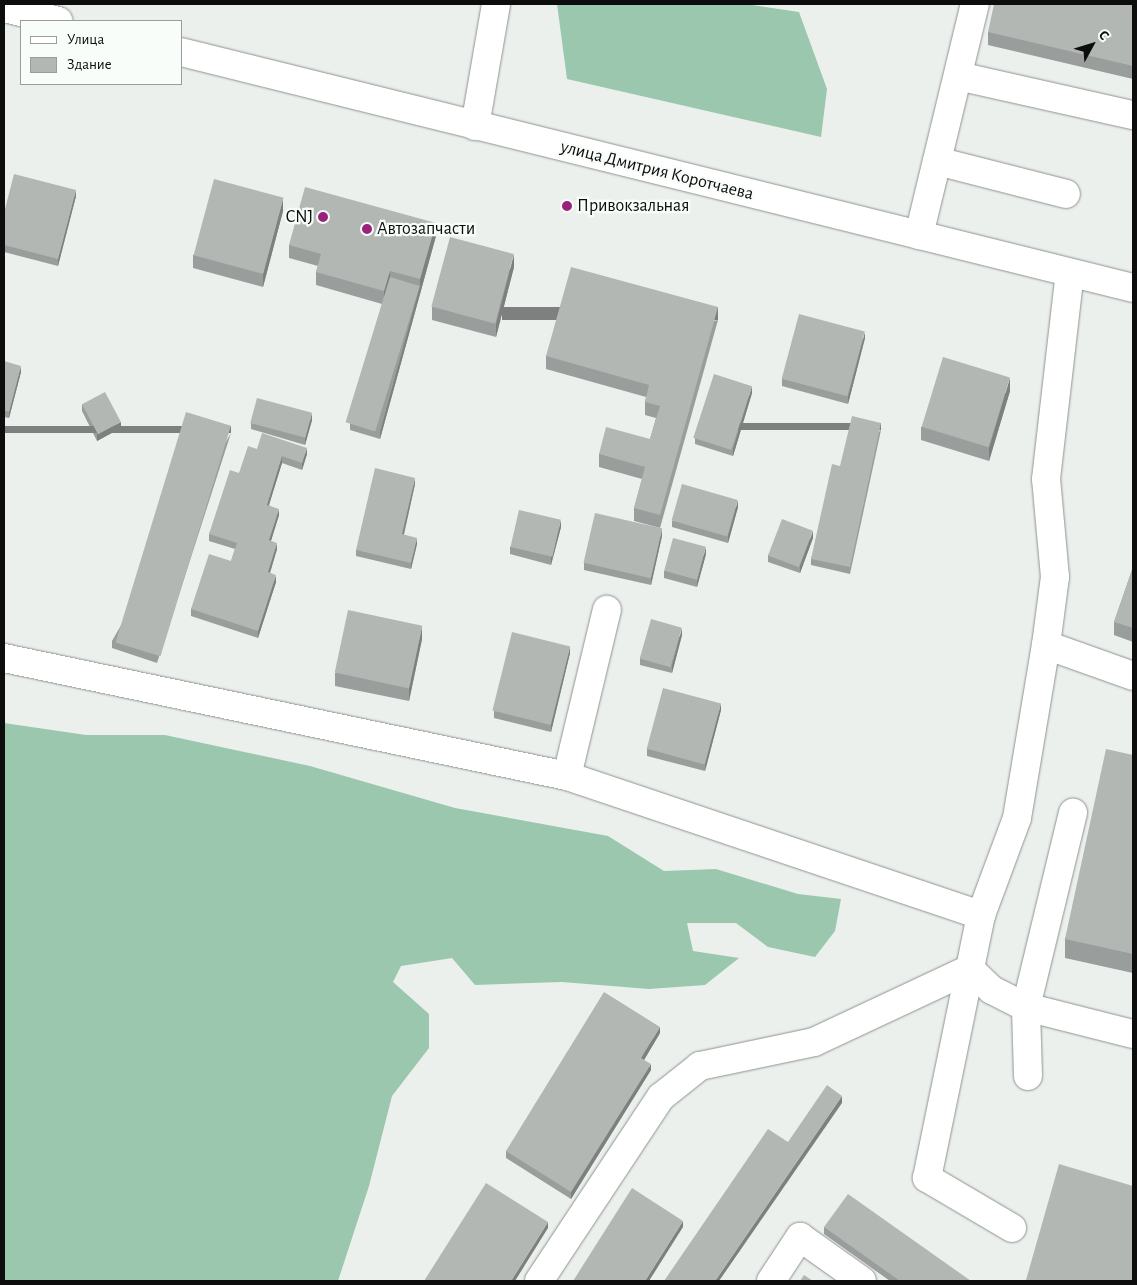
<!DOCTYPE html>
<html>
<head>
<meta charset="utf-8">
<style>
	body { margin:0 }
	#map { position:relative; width:1137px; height:1285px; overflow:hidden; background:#ebf0ed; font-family:"Alegreya Sans",sans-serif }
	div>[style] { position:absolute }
	.forest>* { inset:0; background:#9ac7ad }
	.roads { filter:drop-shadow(0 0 1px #8f9390) drop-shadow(0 0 1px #8f9390) }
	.minor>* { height:28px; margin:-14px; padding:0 14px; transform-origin:14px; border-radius:14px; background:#fff }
	.wall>* { inset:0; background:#999d9b }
	.shaded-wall>* { inset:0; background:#7d807e; transform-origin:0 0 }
	.building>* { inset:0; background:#b2b7b4; transform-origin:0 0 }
	.dots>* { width:14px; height:14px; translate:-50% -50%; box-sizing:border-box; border:2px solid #f8fdfa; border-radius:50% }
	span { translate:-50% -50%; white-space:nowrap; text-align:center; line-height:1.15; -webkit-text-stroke:4.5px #f8fdfa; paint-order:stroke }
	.street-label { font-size:18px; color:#0c0d0c }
	.poi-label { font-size:18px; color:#0c0d0c }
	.left { translate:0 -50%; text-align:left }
	.right { translate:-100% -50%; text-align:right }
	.frame { position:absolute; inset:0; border:5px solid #0c0d0c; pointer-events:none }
	.legend { position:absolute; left:20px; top:20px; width:162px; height:65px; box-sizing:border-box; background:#f8fdfa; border:1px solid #9a9d9b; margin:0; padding:6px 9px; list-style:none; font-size:15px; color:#0c0d0c }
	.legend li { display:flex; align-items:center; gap:10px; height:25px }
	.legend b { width:25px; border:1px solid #9a9d9b }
	.north { position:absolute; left:1067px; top:20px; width:50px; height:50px; -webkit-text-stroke:4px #f8fdfa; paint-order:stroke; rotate:51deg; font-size:14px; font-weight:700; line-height:20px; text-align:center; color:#0c0d0c }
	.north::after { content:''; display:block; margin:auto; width:18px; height:22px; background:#0c0d0c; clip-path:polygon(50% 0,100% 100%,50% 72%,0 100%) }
</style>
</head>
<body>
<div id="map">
	<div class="forest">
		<i style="clip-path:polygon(557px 4px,745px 4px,799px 12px,827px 89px,821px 137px,567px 79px)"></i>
		<i style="clip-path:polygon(4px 723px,86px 735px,165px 735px,310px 766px,455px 808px,608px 836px,664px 871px,716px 869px,798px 894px,841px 899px,835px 931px,815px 957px,768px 947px,736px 923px,687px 923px,693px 951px,739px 958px,705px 985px,649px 989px,562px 982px,475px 985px,452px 958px,401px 966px,393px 982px,429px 1014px,429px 1048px,392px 1096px,369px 1186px,338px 1281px,4px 1281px)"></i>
	</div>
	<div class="roads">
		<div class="minor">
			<i style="left:4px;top:8px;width:56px;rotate:13.5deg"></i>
			<i style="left:181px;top:52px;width:981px;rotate:13.92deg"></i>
			<i style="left:958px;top:76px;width:179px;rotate:12.6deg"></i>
			<i style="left:475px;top:126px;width:124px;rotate:-80.2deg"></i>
			<i style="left:937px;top:161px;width:133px;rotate:14.3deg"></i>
			<i style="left:919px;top:235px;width:238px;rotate:-76.4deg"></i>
			<i style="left:1046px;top:645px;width:92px;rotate:19.6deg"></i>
			<i style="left:4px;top:658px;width:575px;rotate:11.84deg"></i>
			<i style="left:567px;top:776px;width:437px;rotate:18.6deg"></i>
			<i style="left:567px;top:776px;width:171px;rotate:-76.5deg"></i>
			<i style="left:1028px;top:1076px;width:69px;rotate:-91.7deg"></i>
			<i style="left:1026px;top:1007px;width:200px;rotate:-76.4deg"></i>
			<i style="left:1012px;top:1228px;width:99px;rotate:-149.5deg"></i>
			<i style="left:927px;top:1178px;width:268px;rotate:-78.4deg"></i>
			<i style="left:981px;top:915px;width:103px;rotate:-69.6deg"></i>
			<i style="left:1017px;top:818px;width:175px;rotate:-80.5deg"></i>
			<i style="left:1046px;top:645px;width:69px;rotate:-82.5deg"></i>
			<i style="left:1055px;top:577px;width:98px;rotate:-95.2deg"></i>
			<i style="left:1046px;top:479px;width:207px;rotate:-83.4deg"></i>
			<i style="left:539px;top:1281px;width:221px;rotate:-56.5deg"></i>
			<i style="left:661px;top:1097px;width:50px;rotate:-38.5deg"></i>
			<i style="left:700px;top:1066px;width:116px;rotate:-11.9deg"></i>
			<i style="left:814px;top:1042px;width:172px;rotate:-25.1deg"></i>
			<i style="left:970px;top:969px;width:30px;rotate:44deg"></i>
			<i style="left:992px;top:990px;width:38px;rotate:27deg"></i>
			<i style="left:1026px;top:1007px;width:110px;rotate:14.2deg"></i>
			<i style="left:771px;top:1281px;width:53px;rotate:-56.6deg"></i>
			<i style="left:800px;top:1237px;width:76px;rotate:35.4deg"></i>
		</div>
	</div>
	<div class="wall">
		<i style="clip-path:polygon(1133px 4px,1133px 79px,988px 45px,988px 32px)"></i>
		<i style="clip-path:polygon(76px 196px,58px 266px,4px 252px,4px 213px)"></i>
		<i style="clip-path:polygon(283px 211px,263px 287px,193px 268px,193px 255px)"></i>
		<i style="clip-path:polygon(436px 236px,380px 439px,350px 430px,350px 424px,382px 304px,316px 285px,316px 272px,318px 266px,289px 258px,289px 245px)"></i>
		<i style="clip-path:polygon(514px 267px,496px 337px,432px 320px,432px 307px)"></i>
		<i style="clip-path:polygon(718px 320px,660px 528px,634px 521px,634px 508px,642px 479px,599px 467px,599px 454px,650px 439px,656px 418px,645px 415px,645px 402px,646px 397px,546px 369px,546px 356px)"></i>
		<i style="clip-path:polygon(865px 338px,848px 404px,782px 386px,782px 379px)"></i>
		<i style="clip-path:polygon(4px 361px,21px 372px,9px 418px,4px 417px)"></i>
		<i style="clip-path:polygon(1010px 391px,989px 461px,921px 440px,921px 427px)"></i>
		<i style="clip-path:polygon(752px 393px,733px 456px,695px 444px,695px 438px)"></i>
		<i style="clip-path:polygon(82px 404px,121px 428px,97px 441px,82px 411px)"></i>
		<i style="clip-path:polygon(312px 420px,305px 445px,251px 429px,251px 423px)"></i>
		<i style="clip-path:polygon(881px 430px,850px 574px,811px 565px,811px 559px,840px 466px)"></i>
		<i style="clip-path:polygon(231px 433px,157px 663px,112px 648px,112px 641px)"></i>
		<i style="clip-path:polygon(257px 449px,307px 454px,302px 470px,282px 463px,269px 505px,279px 515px,271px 541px,277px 549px,270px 573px,276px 582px,258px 638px,191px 616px,191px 609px,231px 561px,235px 549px,209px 541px,209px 534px,239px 473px)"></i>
		<i style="clip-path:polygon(415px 484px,404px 535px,417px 544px,411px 569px,356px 556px,356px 550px)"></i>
		<i style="clip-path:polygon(738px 507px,728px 543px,672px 527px,672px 521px)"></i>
		<i style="clip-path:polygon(561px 527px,551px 565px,510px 554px,510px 547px)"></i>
		<i style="clip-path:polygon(662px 536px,651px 585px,584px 570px,584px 563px)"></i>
		<i style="clip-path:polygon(813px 538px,800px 573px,768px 562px,768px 555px)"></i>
		<i style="clip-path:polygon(706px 554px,697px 587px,664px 578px,664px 571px)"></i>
		<i style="clip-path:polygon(1133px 567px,1133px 642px,1114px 635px,1114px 622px)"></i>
		<i style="clip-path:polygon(682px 635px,672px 673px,640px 665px,640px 658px)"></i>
		<i style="clip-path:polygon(422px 639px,409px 701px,335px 686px,335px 673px)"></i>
		<i style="clip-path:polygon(570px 653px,551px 732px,494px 718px,494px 711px)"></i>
		<i style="clip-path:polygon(721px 710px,705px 771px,647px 756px,647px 749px)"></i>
		<i style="clip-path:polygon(1133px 755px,1133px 973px,1065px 958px,1065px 939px)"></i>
		<i style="clip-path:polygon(660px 1033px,644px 1060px,651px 1070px,571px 1199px,506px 1158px,506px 1151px)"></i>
		<i style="clip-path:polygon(824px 1227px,971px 1281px,890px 1281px,824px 1234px)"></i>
	</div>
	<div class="shaded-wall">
		<i style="clip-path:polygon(76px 190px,76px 196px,58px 266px,58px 259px)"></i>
		<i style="clip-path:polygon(283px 198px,283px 211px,263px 287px,263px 274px)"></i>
		<i style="clip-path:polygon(436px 223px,436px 236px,380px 439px,380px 432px,420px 286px,420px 279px)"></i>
		<i style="clip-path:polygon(514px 254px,514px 267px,496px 337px,496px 324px)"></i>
		<i style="clip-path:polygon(390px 271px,390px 284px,384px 304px,384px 291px)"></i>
		<i style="left:718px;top:307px;width:13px;height:216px;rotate:90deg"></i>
		<i style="clip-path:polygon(865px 332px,865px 338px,848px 404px,848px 397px)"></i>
		<i style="clip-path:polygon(21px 366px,21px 372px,9px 418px,9px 412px)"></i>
		<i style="clip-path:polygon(1010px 378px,1010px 391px,989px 461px,989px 448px)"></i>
		<i style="clip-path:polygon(752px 386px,752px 393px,733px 456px,733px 449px)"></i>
		<i style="clip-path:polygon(312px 413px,312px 420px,305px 445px,305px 438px)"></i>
		<i style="clip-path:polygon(121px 422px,121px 428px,97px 441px,97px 434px)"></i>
		<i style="left:881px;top:423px;width:7px;height:147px;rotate:90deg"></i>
		<i style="left:231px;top:426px;width:7px;height:242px;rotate:90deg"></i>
		<i style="clip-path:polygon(307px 448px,307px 454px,302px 470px,302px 463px)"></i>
		<i style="clip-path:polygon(282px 456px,282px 463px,267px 511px,267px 505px)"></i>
		<i style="clip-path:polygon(415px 478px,415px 484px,402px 541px,402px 534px)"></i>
		<i style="clip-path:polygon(738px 500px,738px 507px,728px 543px,728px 536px)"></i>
		<i style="clip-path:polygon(279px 509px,279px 515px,269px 547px,269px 540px)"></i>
		<i style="clip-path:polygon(561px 520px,561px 527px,551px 565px,551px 558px)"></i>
		<i style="clip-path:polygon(662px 529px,662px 536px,651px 585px,651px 578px)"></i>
		<i style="clip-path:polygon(813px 531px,813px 538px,800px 573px,800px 566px)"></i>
		<i style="clip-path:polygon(417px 538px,417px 544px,411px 569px,411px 563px)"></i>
		<i style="clip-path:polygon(277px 543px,277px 549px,268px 579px,268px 572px)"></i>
		<i style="clip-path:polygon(706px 547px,706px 554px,697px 587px,697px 581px)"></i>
		<i style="clip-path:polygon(276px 575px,276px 582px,258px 638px,258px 631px)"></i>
		<i style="clip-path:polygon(422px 626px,422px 639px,409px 701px,409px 688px)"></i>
		<i style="clip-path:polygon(682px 628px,682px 635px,672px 673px,672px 666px)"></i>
		<i style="clip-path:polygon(570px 646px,570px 653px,551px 732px,551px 725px)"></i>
		<i style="clip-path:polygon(721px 703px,721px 710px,705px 771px,705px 764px)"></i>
		<i style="clip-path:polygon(660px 1027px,660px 1033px,641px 1065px,641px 1058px)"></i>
		<i style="clip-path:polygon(651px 1064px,651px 1070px,571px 1199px,571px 1192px)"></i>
		<i style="clip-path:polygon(842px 1096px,842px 1103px,719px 1281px,715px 1281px)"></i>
		<i style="clip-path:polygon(683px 1221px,683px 1227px,649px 1281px,645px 1281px)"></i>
		<i style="clip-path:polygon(548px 1222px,548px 1228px,515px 1281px,511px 1281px)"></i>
	</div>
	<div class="building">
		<i style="clip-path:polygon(994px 4px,1133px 4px,1133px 66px,988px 32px)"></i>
		<i style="clip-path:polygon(14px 174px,76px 190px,58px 259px,4px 245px,4px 213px)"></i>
		<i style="left:214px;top:179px;width:72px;height:79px;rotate:15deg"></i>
		<i style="clip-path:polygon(305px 187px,436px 223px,420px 279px,390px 271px,384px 291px,316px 272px,321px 254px,289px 245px)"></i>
		<i style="left:450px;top:237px;width:66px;height:72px;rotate:15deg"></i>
		<i style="clip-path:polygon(571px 267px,718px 307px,660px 515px,634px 508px,645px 467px,599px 454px,606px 427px,650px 439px,660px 406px,645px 402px,649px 385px,546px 356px)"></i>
		<i style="left:390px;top:277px;width:31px;height:152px;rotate:17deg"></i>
		<i style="left:799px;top:314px;width:68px;height:67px;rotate:15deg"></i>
		<i style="left:943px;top:357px;width:70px;height:73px;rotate:17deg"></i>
		<i style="clip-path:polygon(4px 361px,21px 366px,9px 412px,4px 410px)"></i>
		<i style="left:714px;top:374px;width:40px;height:67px;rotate:18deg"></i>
		<i style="left:105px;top:392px;width:34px;height:26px;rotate:62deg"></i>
		<i style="left:257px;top:398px;width:57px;height:26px;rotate:15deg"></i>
		<i style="left:186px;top:412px;width:47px;height:241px;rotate:17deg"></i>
		<i style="clip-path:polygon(852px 416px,881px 423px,850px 567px,811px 559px,832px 464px,840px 466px)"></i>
		<i style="clip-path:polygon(262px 433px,307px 448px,302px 463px,282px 456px,267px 505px,279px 509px,269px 540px,277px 543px,268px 572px,276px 575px,258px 631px,191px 609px,209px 554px,231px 561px,237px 543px,209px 534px,230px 470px,239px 473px,248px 446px,257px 449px)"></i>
		<i style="clip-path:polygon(375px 468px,415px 478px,402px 534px,417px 538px,411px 563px,356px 550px)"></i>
		<i style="left:682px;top:484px;width:58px;height:38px;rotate:16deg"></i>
		<i style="left:519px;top:510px;width:43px;height:38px;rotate:13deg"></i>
		<i style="left:595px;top:513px;width:69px;height:51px;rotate:13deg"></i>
		<i style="left:782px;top:519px;width:33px;height:39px;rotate:21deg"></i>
		<i style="left:673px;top:538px;width:34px;height:34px;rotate:15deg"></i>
		<i style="clip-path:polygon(1133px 567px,1133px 628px,1114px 622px)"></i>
		<i style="left:348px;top:610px;width:76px;height:64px;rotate:12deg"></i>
		<i style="left:651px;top:619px;width:32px;height:41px;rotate:16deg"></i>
		<i style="left:512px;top:632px;width:60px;height:81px;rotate:14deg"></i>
		<i style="left:663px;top:688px;width:60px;height:63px;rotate:15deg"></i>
		<i style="clip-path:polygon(1106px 749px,1133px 755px,1133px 954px,1065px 939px)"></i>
		<i style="clip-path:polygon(604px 992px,660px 1027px,641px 1058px,651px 1064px,571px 1192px,506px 1151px)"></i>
		<i style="clip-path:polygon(827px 1085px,842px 1096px,715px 1281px,664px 1281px,768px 1129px,788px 1142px)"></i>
		<i style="clip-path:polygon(1059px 1164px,1133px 1186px,1133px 1281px,1030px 1281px,1026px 1280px)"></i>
		<i style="clip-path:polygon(486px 1183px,548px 1222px,511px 1281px,424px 1281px)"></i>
		<i style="clip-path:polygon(632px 1188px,683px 1221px,645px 1281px,573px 1281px)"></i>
		<i style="clip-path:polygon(848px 1194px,971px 1281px,900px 1281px,824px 1227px)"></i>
		<i style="clip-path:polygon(804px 1275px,813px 1281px,800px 1281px)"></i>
	</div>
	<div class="dots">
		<i style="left:567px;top:206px;background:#9a227d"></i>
		<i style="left:323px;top:217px;background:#9a227d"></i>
		<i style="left:367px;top:229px;background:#9a227d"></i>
	</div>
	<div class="street-label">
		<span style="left:657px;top:171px;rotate:14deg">улица Дмитрия Коротчаева</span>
	</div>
	<div class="poi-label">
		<span class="left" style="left:577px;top:206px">Привокзальная</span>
		<span class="right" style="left:313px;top:217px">CNJ</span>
		<span class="left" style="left:377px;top:229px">Автозапчасти</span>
	</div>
	<div class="frame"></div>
	<ul class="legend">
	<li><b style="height:6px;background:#fff"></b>Улица</li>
	<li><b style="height:14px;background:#b2b7b4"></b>Здание</li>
	</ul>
	<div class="north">С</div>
</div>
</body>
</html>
